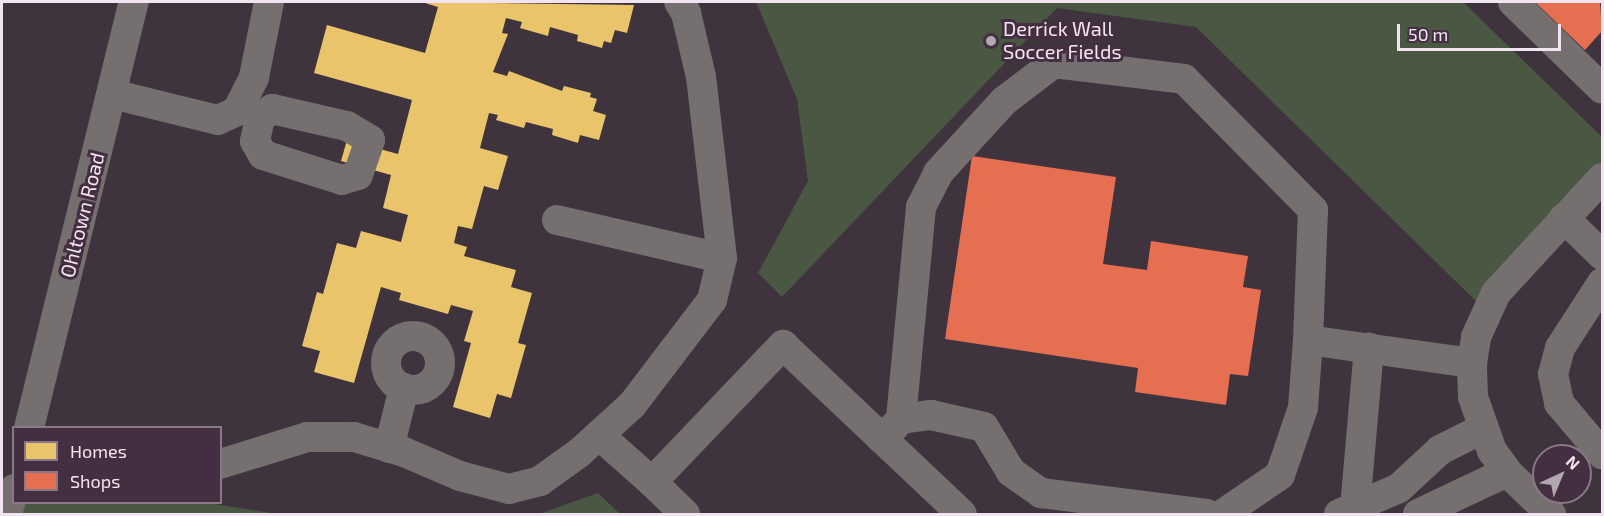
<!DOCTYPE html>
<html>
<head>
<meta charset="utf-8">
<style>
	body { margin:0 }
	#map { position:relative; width:1604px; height:516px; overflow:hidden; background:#3f343e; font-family:"Exo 2",sans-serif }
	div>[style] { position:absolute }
	.green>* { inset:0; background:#495743 }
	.homes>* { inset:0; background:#e9c46a }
	.shops>* { inset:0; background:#e76f51 }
	.minor>* { height:30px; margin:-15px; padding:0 15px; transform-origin:15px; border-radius:15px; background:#75706f }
	.minor>.ring { margin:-15px; padding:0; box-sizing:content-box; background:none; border:30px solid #75706f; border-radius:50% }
	.dots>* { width:16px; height:16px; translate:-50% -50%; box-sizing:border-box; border:3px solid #432f41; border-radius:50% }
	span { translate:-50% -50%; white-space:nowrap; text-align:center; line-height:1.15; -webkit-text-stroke:6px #432f41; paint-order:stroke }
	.poi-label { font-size:20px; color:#f2e5f1 }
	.left { translate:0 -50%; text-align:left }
	.street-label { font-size:20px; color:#f2e5f1 }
	.frame { position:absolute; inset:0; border:3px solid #f2e5f1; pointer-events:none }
	.legend { position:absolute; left:12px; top:426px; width:210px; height:78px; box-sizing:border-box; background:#432f41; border:2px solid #897887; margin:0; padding:8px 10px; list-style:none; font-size:18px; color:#f2e5f1 }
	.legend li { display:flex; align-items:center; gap:12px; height:30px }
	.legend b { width:30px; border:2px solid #897887 }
	.north { position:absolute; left:1532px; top:444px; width:60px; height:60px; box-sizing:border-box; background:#432f41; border:2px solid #897887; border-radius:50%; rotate:44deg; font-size:16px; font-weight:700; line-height:24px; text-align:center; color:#f2e5f1 }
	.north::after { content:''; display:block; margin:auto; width:21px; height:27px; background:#b3a7b2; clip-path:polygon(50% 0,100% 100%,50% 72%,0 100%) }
	.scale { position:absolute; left:1397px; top:24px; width:164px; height:27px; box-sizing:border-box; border:3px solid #f2e5f1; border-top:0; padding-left:8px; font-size:18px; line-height:21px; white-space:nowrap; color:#f2e5f1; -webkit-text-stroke:4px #432f41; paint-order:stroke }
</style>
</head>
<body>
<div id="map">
	<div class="green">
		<i style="clip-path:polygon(756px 2px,1463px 2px,1602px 137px,1602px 178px,1486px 311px,1196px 27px,1057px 8px,782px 297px,758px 273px,808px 181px,797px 99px)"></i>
		<i style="clip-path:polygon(598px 493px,620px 514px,539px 514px)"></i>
		<i style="clip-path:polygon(14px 502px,207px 503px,279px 514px,7px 514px)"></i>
	</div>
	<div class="homes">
		<i style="clip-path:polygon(422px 2px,634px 5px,627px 33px,615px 30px,611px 43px,604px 41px,602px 48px,577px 41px,578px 35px,550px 27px,548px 36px,520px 28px,522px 22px,506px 18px,502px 33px,508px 34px,493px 72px,507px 76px,509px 71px,562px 91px,564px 86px,591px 93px,590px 97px,597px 99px,593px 111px,606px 115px,599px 140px,580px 135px,578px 143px,552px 135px,553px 129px,526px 122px,524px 128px,496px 120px,498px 115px,489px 113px,480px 148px,508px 156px,498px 190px,484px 186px,472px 229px,458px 226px,454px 243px,467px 247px,464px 256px,516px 270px,511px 287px,532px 293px,518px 343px,526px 345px,511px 398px,497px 394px,490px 418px,453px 407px,471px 343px,464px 341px,473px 311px,451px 305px,448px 314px,399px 300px,401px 293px,381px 287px,354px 383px,314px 372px,320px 351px,302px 346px,317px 292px,323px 294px,337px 243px,356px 248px,361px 231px,401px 242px,408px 215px,383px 208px,391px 175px,341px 161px,347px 140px,398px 154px,412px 100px,314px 73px,327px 25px,425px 53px,438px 7px)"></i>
	</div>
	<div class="shops">
		<i style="clip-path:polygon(1535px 2px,1600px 2px,1602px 31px,1585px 50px)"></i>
		<i style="clip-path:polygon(972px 156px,1116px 177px,1103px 264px,1147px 270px,1151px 241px,1248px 256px,1243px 287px,1261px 290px,1248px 376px,1230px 374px,1226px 405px,1135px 392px,1138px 368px,945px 339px)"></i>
	</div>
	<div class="minor">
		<i style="left:1513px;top:2px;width:124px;rotate:44.3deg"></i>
		<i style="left:112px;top:94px;width:109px;rotate:13.8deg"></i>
		<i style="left:218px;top:120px;width:21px;rotate:-25deg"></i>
		<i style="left:237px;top:111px;width:38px;rotate:-63deg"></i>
		<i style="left:254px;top:77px;width:76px;rotate:-78.7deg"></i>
		<i style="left:272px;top:109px;width:77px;rotate:12.8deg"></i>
		<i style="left:347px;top:126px;width:27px;rotate:31deg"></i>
		<i style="left:370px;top:140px;width:37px;rotate:109deg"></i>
		<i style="left:358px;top:175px;width:17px;rotate:163deg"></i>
		<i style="left:342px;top:180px;width:83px;rotate:-162.4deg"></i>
		<i style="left:263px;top:155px;width:16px;rotate:-120deg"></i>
		<i style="left:255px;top:141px;width:24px;rotate:-78deg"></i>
		<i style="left:260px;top:118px;width:15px;rotate:-37deg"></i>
		<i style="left:1564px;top:218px;width:53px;rotate:44.2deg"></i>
		<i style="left:557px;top:220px;width:169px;rotate:13deg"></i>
		<i style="left:1602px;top:283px;width:77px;rotate:122.9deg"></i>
		<i style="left:1560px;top:348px;width:27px;rotate:105deg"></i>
		<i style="left:1553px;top:374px;width:30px;rotate:78deg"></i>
		<i style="left:1559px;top:403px;width:67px;rotate:49.9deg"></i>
		<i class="ring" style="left:386px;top:336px;width:24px;height:24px"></i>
		<i style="left:901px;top:419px;width:30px;rotate:-8deg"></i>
		<i style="left:931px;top:415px;width:54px;rotate:12.8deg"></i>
		<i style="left:984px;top:427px;width:52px;rotate:59deg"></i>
		<i style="left:1011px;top:472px;width:37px;rotate:35deg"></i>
		<i style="left:1041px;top:493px;width:167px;rotate:7.2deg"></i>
		<i style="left:29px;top:428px;width:439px;rotate:-76.2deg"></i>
		<i style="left:599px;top:435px;width:71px;rotate:41.6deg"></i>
		<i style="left:882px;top:439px;width:28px;rotate:-46deg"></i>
		<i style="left:901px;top:419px;width:213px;rotate:-84.6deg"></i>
		<i style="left:921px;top:207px;width:38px;rotate:-63deg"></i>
		<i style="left:938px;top:173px;width:98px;rotate:-47.5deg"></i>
		<i style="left:1004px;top:101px;width:63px;rotate:-37.2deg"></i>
		<i style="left:1054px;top:63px;width:131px;rotate:7deg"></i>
		<i style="left:1184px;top:79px;width:184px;rotate:45.4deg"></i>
		<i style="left:1313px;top:210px;width:130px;rotate:92.2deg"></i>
		<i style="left:1308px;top:340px;width:166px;rotate:8deg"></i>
		<i style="left:389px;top:448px;width:62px;rotate:-76deg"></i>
		<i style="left:220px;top:464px;width:91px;rotate:-17.2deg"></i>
		<i style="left:307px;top:437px;width:47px"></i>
		<i style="left:354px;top:437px;width:52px;rotate:16.7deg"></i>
		<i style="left:404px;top:452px;width:61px;rotate:23.2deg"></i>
		<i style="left:460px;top:476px;width:51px;rotate:14.9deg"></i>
		<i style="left:509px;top:489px;width:32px;rotate:-14deg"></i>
		<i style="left:540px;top:481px;width:48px;rotate:-35.7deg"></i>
		<i style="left:579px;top:453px;width:72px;rotate:-42.2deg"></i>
		<i style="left:632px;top:405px;width:132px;rotate:-52.7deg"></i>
		<i style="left:712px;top:300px;width:43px;rotate:-76.6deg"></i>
		<i style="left:722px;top:258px;width:182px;rotate:-96.6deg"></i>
		<i style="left:701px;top:77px;width:66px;rotate:-103.2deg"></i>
		<i style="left:686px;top:13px;width:13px;rotate:-122deg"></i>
		<i style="left:1355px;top:508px;width:161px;rotate:-85deg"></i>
		<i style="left:7px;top:514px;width:26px;rotate:-74deg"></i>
		<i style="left:685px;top:514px;width:46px;rotate:-135.9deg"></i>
		<i style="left:652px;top:482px;width:190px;rotate:-46.3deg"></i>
		<i style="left:783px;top:345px;width:246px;rotate:43.4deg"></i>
		<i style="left:1223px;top:514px;width:69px;rotate:-34.4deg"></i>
		<i style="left:1280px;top:475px;width:71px;rotate:-71.1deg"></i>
		<i style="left:1303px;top:408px;width:68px;rotate:-85.8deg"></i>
		<i style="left:1339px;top:514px;width:65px;rotate:-23.4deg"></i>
		<i style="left:1399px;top:488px;width:56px;rotate:-42.8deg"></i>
		<i style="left:1440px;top:450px;width:47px;rotate:-26.6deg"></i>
		<i style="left:1418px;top:514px;width:98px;rotate:-25.3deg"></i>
		<i style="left:1551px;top:514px;width:58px;rotate:-136.4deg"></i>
		<i style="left:1509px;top:474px;width:29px;rotate:-126deg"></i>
		<i style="left:1492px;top:451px;width:57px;rotate:-109.4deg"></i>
		<i style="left:1473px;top:397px;width:34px;rotate:-92deg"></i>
		<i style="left:1472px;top:363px;width:26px;rotate:-81deg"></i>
		<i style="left:1476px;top:337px;width:48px;rotate:-65.6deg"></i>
		<i style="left:1496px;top:293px;width:156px;rotate:-47.3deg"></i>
	</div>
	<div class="dots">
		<i style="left:991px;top:41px;background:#b3a7b2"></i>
	</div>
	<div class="poi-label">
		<span class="left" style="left:1003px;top:40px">Derrick Wall<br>Soccer Fields</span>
	</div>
	<div class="street-label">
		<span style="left:82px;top:215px;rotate:-76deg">Ohltown Road</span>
	</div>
	<div class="frame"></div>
	<ul class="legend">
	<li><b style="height:16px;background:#e9c46a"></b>Homes</li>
	<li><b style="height:16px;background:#e76f51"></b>Shops</li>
	</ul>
	<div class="north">N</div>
	<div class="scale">50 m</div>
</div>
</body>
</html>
